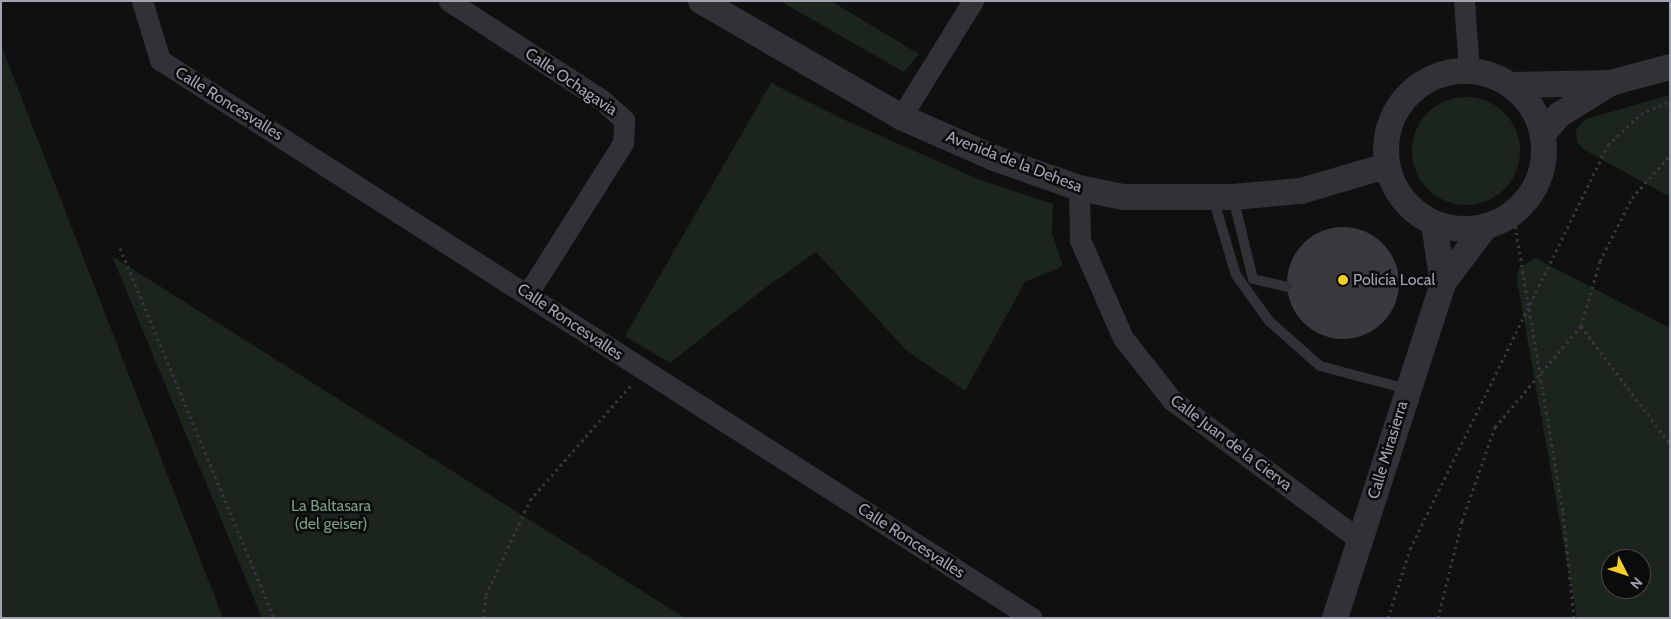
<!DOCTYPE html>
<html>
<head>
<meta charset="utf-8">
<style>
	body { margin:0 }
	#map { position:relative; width:1671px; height:619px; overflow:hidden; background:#101011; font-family:Cabin,sans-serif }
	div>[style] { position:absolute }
	.green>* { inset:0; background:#1c241e }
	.round { border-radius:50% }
	.building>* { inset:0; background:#3a3a3e }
	.path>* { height:3px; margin-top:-1.5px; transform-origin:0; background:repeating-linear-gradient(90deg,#37373d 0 2.5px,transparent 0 6.5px) }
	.service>* { height:10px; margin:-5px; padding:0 5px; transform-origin:5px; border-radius:5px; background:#313136 }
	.minor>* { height:21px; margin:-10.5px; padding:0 10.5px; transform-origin:10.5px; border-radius:10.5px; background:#313136 }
	.tertiary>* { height:26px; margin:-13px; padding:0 13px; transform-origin:13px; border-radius:13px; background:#313136 }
	.tertiary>.ring { margin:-13px; padding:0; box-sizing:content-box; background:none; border:26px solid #313136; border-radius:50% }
	.dots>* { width:14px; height:14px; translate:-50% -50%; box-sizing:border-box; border:2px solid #0b0b0c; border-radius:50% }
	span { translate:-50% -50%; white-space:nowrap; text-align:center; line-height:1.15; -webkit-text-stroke:5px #0b0b0c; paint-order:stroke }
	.street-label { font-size:16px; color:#a1a3b2 }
	.poi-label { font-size:16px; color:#a1a3b2 }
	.left { translate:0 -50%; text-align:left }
	.park-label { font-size:16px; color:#779e80 }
	.frame { position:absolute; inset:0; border:2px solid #a1a3b2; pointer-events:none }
	.north { position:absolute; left:1601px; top:549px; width:50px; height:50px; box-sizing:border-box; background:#0b0b0c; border:1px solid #47484e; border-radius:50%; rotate:131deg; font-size:14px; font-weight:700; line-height:20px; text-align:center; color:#a1a3b2 }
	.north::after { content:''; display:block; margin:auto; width:18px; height:22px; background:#f2d027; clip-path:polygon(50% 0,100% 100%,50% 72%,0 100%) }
</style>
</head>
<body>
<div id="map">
	<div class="green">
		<i style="clip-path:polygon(780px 1px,831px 1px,919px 54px,904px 72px)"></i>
		<i style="clip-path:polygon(1px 45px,223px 618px,1px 618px)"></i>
		<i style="clip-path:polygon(771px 83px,849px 122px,978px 179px,1053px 204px,1052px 233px,1063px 266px,1025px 282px,965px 391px,906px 350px,816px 252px,765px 288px,670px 363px,625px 336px)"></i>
		<i style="clip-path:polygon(1670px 95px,1670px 197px,1583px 149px,1577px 142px,1576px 129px,1586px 119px)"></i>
		<i class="round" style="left:1412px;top:97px;width:108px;height:108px"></i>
		<i style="clip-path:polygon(112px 256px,685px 618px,262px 618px)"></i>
		<i style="clip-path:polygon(evenodd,1535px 258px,1670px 328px,1670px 618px,1577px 618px,1517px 280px,1519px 268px,1535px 258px,1611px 559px,1641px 559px,1641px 589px,1611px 589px,1611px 559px)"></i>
	</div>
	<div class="building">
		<i class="round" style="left:1287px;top:227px;width:112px;height:112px"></i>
	</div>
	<div class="path">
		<i style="left:1513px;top:213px;width:303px;rotate:80.5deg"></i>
		<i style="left:1563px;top:512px;width:107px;rotate:84.1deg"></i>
		<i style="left:120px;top:248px;width:401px;rotate:67.4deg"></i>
		<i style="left:1581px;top:326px;width:148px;rotate:53deg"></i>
		<i style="left:484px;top:618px;width:23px;rotate:-85deg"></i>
		<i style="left:486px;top:595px;width:105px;rotate:-65.1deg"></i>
		<i style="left:530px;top:500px;width:152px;rotate:-48.7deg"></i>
		<i style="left:1388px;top:618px;width:72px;rotate:-72.3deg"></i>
		<i style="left:1410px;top:549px;width:450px;rotate:-63.9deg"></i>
		<i style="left:1608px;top:145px;width:45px;rotate:-43.2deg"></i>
		<i style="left:1641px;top:114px;width:32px;rotate:-24deg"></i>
		<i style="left:1438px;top:618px;width:100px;rotate:-76.1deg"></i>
		<i style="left:1462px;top:521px;width:100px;rotate:-70.7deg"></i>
		<i style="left:1495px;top:427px;width:133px;rotate:-49.6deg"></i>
		<i style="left:1581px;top:326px;width:68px;rotate:-73.7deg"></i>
		<i style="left:1600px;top:261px;width:71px;rotate:-63.1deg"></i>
		<i style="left:1632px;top:198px;width:57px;rotate:-48.5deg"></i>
	</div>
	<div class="service">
		<i style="left:1233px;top:197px;width:84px;rotate:76.3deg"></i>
		<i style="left:1253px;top:279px;width:35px;rotate:13deg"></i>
		<i style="left:1213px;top:198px;width:80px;rotate:73.4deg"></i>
		<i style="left:1236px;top:275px;width:57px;rotate:54.3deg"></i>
		<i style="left:1269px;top:321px;width:68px;rotate:41.4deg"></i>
		<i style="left:1320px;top:366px;width:90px;rotate:14.8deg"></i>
	</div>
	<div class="minor">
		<i style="left:142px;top:1px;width:62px;rotate:73deg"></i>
		<i style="left:160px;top:60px;width:1035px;rotate:32.62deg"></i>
		<i style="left:449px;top:1px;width:182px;rotate:32.9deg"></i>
		<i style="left:602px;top:100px;width:30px;rotate:42deg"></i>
		<i style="left:624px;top:120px;width:23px;rotate:92deg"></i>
		<i style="left:623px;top:143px;width:178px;rotate:122.3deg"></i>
		<i style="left:1464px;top:1px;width:69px;rotate:85.9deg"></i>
		<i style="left:901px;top:117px;width:137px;rotate:-58.2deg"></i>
		<i style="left:1079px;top:188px;width:52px;rotate:88.9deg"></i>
		<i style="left:1080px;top:240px;width:107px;rotate:66.3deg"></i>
		<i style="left:1123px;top:338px;width:79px;rotate:51.7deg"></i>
		<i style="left:1172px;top:400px;width:234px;rotate:36.7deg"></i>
	</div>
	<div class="tertiary">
		<i style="left:701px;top:1px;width:231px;rotate:30.1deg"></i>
		<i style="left:901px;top:117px;width:102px;rotate:23.8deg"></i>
		<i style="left:994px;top:158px;width:90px;rotate:19.4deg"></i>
		<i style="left:1079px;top:188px;width:45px;rotate:11.6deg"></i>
		<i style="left:1123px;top:197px;width:110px"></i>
		<i style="left:1233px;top:197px;width:68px;rotate:-5deg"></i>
		<i style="left:1301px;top:191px;width:89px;rotate:-16.4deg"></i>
		<i class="ring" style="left:1386px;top:71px;width:132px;height:132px"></i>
		<i style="left:1512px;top:85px;width:98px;rotate:-1.2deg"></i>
		<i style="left:1610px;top:83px;width:62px;rotate:-14.9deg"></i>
		<i style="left:1543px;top:134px;width:25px;rotate:-50deg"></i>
		<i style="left:1559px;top:115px;width:59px;rotate:-31.8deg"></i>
		<i style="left:1434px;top:224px;width:60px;rotate:81.3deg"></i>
		<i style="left:1335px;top:618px;width:352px;rotate:-72.1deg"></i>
		<i style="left:1443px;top:283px;width:71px;rotate:-53deg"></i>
	</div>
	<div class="dots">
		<i style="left:1343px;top:280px;background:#f2d027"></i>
	</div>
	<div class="street-label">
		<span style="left:571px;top:82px;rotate:34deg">Calle Ochagavia</span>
		<span style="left:229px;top:104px;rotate:32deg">Calle Roncesvalles</span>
		<span style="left:1014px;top:162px;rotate:21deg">Avenida de la Dehesa</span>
		<span style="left:570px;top:322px;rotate:34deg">Calle Roncesvalles</span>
		<span style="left:1231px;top:443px;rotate:37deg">Calle Juan de la Cierva</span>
		<span style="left:1388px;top:450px;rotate:-73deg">Calle Mirasierra</span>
		<span style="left:911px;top:541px;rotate:33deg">Calle Roncesvalles</span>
	</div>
	<div class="poi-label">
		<span class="left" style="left:1353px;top:280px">Policía Local</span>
	</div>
	<div class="park-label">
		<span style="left:331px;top:515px">La Baltasara<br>(del geiser)</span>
	</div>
	<div class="frame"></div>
	<div class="north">N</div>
</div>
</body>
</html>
